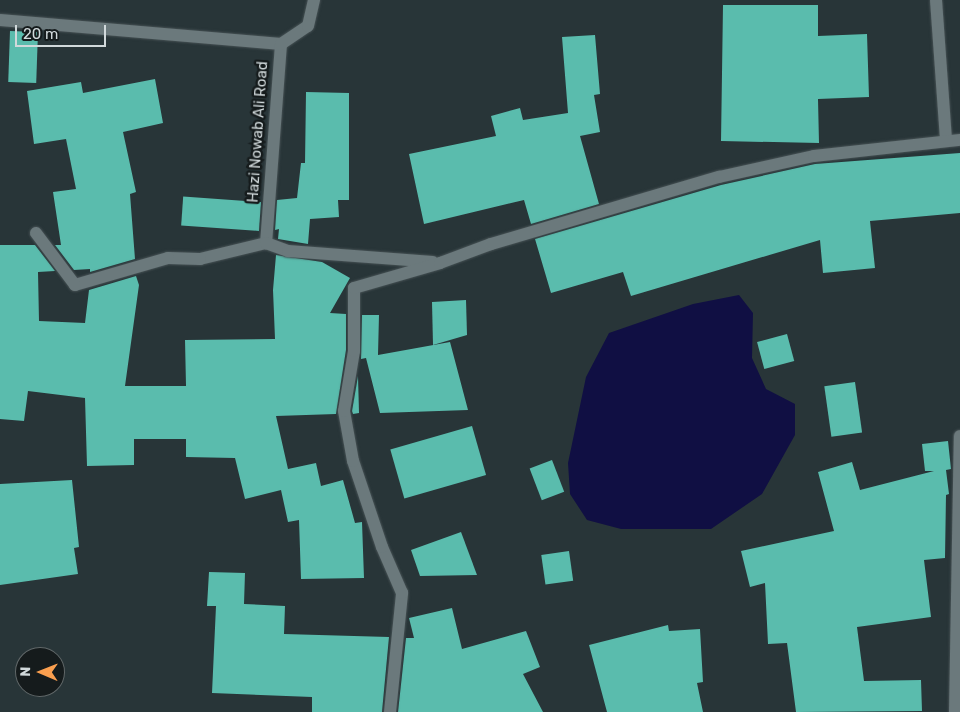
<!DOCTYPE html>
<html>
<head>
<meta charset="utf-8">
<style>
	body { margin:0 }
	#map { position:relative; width:960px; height:712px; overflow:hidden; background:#283538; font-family:Rubik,sans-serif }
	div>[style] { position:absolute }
	.water>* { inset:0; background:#100f43 }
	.building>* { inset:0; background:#5abcad; transform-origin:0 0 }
	.roads { filter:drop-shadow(0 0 1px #465154) drop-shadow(0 0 1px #465154) }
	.minor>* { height:12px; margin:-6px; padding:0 6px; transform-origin:6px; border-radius:6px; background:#6b797c }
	span { translate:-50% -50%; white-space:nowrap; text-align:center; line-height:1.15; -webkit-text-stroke:5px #151b1c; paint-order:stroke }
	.street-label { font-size:15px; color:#d1d9db }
	.north { position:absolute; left:15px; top:647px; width:50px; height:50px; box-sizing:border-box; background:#151b1c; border:1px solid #606768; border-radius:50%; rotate:271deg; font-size:14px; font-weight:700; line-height:20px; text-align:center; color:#d1d9db }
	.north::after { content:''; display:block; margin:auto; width:18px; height:22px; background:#fa9f4f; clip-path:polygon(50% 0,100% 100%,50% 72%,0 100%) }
	.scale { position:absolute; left:15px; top:25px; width:91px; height:22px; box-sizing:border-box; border:2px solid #d1d9db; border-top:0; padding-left:6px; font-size:15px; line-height:18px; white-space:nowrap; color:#d1d9db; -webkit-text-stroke:4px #151b1c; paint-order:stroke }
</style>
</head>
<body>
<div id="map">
	<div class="water">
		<i style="clip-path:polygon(739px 295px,753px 313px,752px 358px,766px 389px,795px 404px,795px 435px,762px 494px,711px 529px,621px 529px,587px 520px,570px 494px,568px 463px,586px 377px,609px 333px,693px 304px)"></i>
	</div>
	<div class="building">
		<i style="clip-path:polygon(723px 5px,818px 5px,818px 36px,867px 34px,869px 97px,818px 99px,819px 143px,721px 141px)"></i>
		<i style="left:10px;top:31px;width:28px;height:51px;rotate:2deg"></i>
		<i style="clip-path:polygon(595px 35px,600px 94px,594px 95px,600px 132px,580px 136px,599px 204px,531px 224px,524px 200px,424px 224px,409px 154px,496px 136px,491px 116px,520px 108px,523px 120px,568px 113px,562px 37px)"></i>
		<i style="clip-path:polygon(155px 79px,163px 123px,123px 132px,136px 192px,130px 194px,135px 259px,90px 272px,90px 269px,74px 270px,55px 245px,61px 245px,53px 192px,76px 189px,66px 139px,34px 144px,27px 91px,81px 82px,83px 93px)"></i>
		<i style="clip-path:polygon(306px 92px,349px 93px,349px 200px,338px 200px,339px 217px,310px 219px,308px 244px,278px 239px,279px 229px,275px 230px,277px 200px,297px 198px,301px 163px,305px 163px)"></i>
		<i style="clip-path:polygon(960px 153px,960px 213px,870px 221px,875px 268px,823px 273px,820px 240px,631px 296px,623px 272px,551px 293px,535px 239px,721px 185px,815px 164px)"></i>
		<i style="left:261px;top:202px;width:29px;height:78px;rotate:94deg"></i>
		<i style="clip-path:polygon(0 245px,35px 245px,55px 271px,38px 272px,39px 321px,85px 323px,89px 290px,136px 276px,139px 285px,125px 386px,186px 386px,185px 340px,275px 339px,273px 290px,276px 255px,322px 262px,350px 278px,330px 313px,346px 314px,346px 350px,336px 414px,276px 416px,288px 469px,316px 463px,321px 486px,343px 480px,355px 523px,362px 522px,364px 578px,301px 579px,299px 520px,288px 522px,281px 490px,245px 499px,235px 458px,186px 457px,186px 439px,134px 439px,134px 465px,87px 466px,85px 398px,28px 391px,24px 421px,0 419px)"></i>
		<i style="clip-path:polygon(466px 300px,467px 335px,433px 345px,432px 302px)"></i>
		<i style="clip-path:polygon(362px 315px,379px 315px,378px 355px,450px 342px,468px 410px,380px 413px,366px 358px,361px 359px)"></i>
		<i style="left:787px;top:334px;width:28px;height:31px;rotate:75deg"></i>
		<i style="clip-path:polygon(358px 376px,359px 413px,353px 414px,352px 411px)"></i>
		<i style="left:855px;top:382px;width:51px;height:31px;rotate:82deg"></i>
		<i style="left:472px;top:426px;width:51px;height:85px;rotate:74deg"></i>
		<i style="clip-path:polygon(948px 441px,951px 469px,946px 470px,949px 494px,946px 495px,945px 558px,924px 560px,931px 617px,857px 627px,864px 681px,921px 680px,922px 711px,796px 712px,787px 643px,768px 644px,765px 583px,750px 587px,741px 551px,834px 531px,818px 472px,852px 462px,860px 490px,934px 471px,925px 471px,922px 444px)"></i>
		<i style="left:552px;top:460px;width:34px;height:24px;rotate:69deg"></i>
		<i style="clip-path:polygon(72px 480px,79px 547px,74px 548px,78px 574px,0 585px,0 484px)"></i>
		<i style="clip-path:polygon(461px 532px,477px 575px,420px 576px,411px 550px)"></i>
		<i style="left:569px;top:551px;width:30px;height:28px;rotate:82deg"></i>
		<i style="clip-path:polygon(209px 572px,245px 573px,244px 604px,285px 606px,284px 634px,389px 637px,382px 712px,312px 712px,312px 697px,212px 693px,216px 606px,207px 606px)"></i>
		<i style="clip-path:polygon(452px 608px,462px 649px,526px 631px,540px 667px,523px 674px,543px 712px,398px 712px,406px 638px,414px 638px,409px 618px)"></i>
		<i style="clip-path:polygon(668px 625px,669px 631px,700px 629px,703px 682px,697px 683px,703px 712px,607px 712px,589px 645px)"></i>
	</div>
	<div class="roads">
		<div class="minor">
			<i style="left:936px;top:0;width:140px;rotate:85.9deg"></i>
			<i style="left:0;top:20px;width:282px;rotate:4.9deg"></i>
			<i style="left:281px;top:44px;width:200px;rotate:94.3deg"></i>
			<i style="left:266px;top:243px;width:68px;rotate:166.4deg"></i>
			<i style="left:200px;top:259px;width:32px;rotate:-178deg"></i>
			<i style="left:168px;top:258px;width:97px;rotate:163.8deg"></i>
			<i style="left:75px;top:285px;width:65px;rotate:-126.9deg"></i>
			<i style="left:281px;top:44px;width:32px;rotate:-34deg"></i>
			<i style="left:308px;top:26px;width:27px;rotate:-77deg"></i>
			<i style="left:266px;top:243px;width:23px;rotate:20deg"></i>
			<i style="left:288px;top:251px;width:145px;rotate:4.3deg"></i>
			<i style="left:390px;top:712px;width:120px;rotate:-84.2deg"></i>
			<i style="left:402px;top:593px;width:50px;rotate:-113.5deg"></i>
			<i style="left:382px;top:547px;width:91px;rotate:-108.6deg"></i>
			<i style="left:353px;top:461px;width:51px;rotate:-100.2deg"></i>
			<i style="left:344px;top:411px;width:61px;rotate:-80.5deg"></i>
			<i style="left:354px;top:351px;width:63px;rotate:-90deg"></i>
			<i style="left:354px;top:288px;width:90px;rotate:-16.2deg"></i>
			<i style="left:440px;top:263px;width:54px;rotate:-20.4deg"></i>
			<i style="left:491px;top:244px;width:238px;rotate:-16.4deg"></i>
			<i style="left:719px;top:177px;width:97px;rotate:-12.5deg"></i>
			<i style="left:814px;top:156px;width:147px;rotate:-6.3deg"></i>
			<i style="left:955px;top:712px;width:276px;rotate:-89deg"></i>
		</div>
	</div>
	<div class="street-label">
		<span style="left:258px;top:132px;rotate:-86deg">Hazi Nowab Ali Road</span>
	</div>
	<div class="north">N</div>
	<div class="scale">20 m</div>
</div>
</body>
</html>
